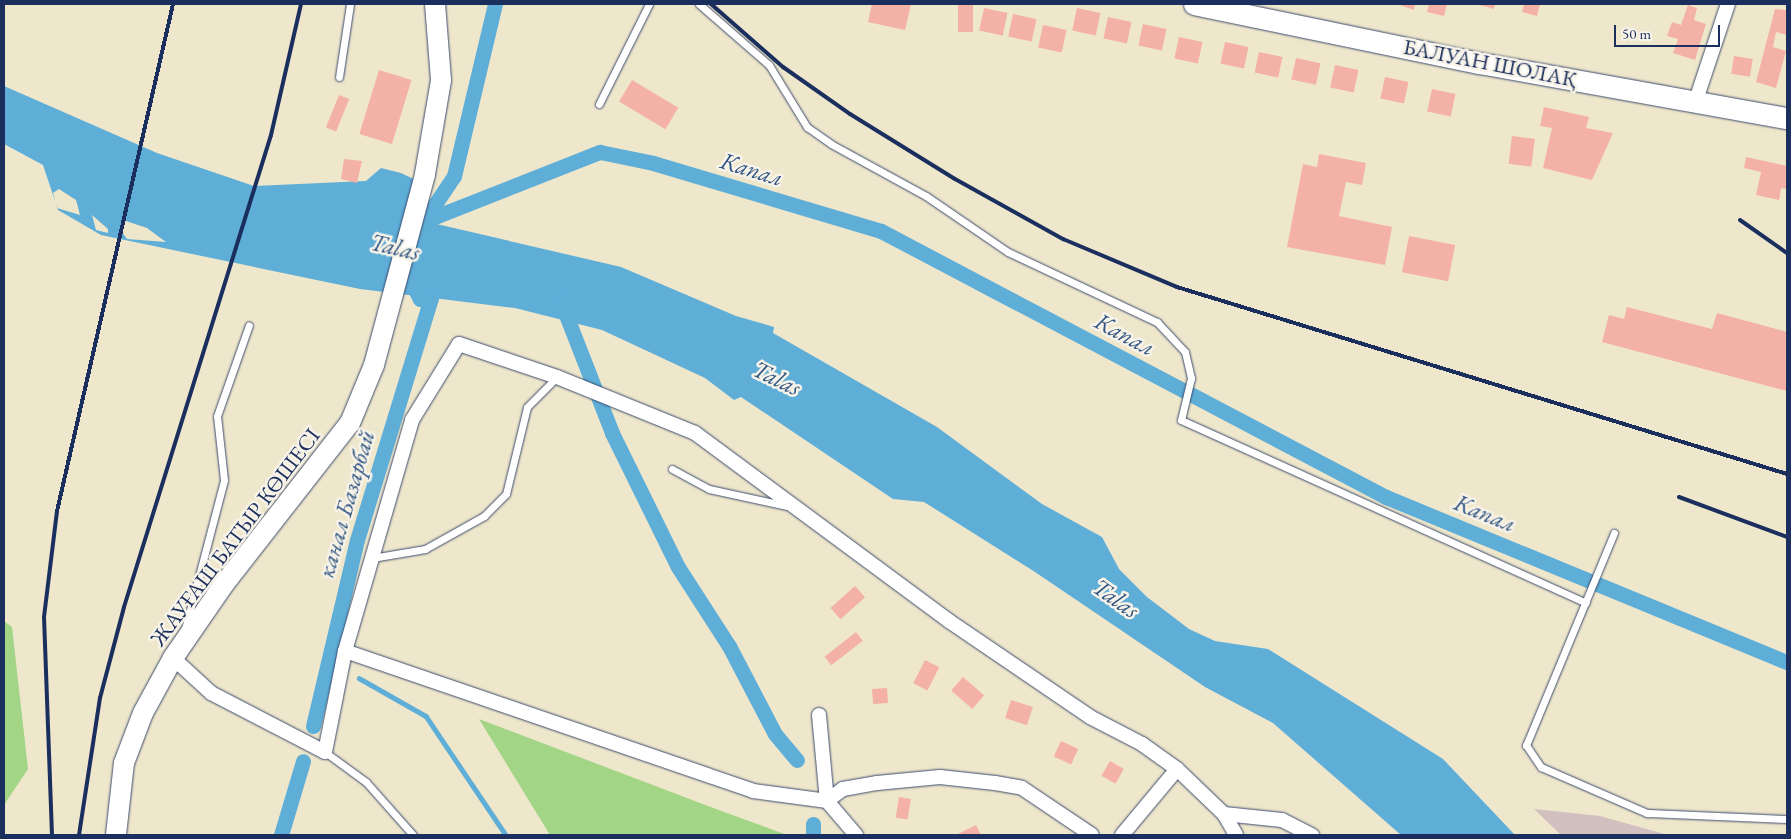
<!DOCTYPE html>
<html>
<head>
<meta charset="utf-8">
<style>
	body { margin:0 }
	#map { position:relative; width:1791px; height:839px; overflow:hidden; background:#efe7cc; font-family:"EB Garamond",serif }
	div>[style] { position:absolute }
	.industrial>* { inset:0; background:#d2bfc0 }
	.green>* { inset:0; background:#a2d585 }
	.water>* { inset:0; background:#5eaed8 }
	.stream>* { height:4.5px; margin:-2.25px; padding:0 2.25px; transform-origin:2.25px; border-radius:2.25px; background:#5eaed8 }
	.canal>* { height:15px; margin:-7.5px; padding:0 7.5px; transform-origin:7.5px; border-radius:7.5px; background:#5eaed8 }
	.building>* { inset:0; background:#f4b1a6; transform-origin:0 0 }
	.roads { filter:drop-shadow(0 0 1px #3b4b6e) drop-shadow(0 0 1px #3b4b6e) }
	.service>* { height:7px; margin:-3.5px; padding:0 3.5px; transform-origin:3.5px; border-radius:3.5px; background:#fff }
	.minor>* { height:14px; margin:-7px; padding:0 7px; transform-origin:7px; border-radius:7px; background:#fff }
	.secondary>* { height:20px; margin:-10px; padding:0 10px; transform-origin:10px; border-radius:10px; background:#fff }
	.primary>* { height:21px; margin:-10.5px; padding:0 10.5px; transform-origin:10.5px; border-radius:10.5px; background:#fff }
	.rail>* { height:4px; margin:-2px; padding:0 2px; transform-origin:2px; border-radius:2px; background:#1b2f5e }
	span { translate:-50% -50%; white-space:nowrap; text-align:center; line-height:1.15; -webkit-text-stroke:5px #f7f3e8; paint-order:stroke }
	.street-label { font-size:22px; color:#1b2f5e }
	.water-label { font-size:24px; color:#2f5583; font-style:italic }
	.frame { position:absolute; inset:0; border:5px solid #1b2f5e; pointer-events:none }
	.scale { position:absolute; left:1614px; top:25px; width:106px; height:22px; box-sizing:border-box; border:2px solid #1b2f5e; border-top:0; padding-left:6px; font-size:15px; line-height:18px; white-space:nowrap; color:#1b2f5e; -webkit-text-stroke:4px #f7f3e8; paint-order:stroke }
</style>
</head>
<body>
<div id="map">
	<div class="industrial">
		<i style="clip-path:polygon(1534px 809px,1600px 816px,1668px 835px,1561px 835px)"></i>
	</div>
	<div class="green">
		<i style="clip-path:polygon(4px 621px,12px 627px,28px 769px,4px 805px)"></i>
		<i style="clip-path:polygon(479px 719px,716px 809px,787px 835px,550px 835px)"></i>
	</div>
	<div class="water">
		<i style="clip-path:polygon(evenodd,4px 86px,157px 153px,254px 186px,366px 181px,381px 168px,401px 173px,420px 182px,428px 222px,621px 267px,736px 316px,774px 327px,773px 333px,937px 427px,1042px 504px,1102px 537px,1119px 569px,1147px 597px,1189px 629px,1215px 641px,1268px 649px,1443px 759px,1515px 835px,1401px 835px,1273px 723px,1205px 687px,1035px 572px,924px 502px,893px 499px,741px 397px,734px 400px,705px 378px,602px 330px,515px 308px,360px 289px,101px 235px,58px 210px,43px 165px,4px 144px,4px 86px,59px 189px,76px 200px,80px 215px,57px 208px,53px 193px,59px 189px,4px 86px,92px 215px,108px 229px,108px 233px,96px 230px,92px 215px,4px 86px,123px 220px,147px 228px,166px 242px,127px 239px,120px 229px,123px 220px)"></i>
	</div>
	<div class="stream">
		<i style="left:359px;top:678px;width:77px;rotate:29.6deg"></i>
		<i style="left:426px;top:716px;width:143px;rotate:56.1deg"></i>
	</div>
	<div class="canal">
		<i style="left:425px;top:219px;width:52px;rotate:-56deg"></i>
		<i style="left:454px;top:176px;width:177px;rotate:-76.6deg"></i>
		<i style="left:427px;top:220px;width:186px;rotate:-21.5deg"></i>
		<i style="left:600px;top:152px;width:54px;rotate:11.7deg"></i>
		<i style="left:653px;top:163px;width:238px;rotate:16.6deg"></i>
		<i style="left:881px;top:231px;width:571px;rotate:27.78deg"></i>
		<i style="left:1386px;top:497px;width:434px;rotate:22.4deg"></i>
		<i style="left:561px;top:302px;width:141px;rotate:68.7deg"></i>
		<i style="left:612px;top:433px;width:149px;rotate:63.8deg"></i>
		<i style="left:678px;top:567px;width:94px;rotate:57.2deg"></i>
		<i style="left:729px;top:646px;width:99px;rotate:62.4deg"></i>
		<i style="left:775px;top:734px;width:34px;rotate:50deg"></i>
		<i style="left:313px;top:726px;width:191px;rotate:-76.7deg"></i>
		<i style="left:357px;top:540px;width:253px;rotate:-73deg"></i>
		<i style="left:431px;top:298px;width:11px;rotate:175deg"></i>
		<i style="left:420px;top:299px;width:22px;rotate:-117deg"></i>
		<i style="left:281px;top:835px;width:77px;rotate:-73.4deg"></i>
		<i style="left:813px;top:835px;width:11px;rotate:-90deg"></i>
	</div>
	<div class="building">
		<i style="clip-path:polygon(872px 4px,911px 4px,905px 30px,868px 22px)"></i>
		<i style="left:958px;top:4px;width:15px;height:28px"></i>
		<i style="clip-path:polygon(1397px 4px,1415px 4px,1414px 10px)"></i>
		<i style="clip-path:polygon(1429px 4px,1447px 4px,1444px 16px,1427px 12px)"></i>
		<i style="clip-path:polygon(1476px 4px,1495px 4px,1494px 9px)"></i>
		<i style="clip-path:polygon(1524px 4px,1540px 4px,1537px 16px,1522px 12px)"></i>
		<i style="clip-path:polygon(1688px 5px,1697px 8px,1694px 20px,1706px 24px,1695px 60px,1673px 53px,1678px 39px,1667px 36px,1672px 22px,1681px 25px)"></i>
		<i style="left:984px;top:8px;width:24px;height:23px;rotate:12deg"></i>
		<i style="left:1077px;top:8px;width:24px;height:23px;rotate:12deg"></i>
		<i style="clip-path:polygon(1775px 9px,1787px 10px,1787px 35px,1776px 32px,1773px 47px,1786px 51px,1776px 88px,1756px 82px)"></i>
		<i style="left:1013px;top:14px;width:24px;height:23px;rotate:12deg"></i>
		<i style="left:1108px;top:17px;width:24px;height:22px;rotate:12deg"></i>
		<i style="left:1143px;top:24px;width:24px;height:22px;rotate:12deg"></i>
		<i style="left:1043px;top:25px;width:24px;height:23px;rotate:12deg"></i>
		<i style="left:1179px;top:37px;width:24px;height:22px;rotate:12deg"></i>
		<i style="left:1225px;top:42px;width:24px;height:22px;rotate:12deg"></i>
		<i style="left:1259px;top:52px;width:24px;height:21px;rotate:12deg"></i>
		<i style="left:1734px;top:56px;width:19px;height:18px;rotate:9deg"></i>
		<i style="left:1296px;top:58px;width:25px;height:22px;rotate:12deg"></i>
		<i style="left:1335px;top:65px;width:24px;height:23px;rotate:12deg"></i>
		<i style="left:379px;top:70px;width:34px;height:67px;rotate:17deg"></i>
		<i style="left:1385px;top:77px;width:24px;height:22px;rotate:12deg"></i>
		<i style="left:632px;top:80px;width:54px;height:25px;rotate:31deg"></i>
		<i style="left:1432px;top:89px;width:24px;height:23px;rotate:12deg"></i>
		<i style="left:339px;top:95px;width:11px;height:35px;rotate:22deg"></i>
		<i style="clip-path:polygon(1544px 107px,1589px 117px,1586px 128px,1613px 133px,1592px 180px,1543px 168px,1552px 128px,1540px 126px)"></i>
		<i style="left:1512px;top:136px;width:23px;height:28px;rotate:7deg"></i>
		<i style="clip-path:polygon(1319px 154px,1366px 163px,1362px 185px,1346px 182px,1339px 216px,1392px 227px,1385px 265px,1287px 247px,1303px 164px,1317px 167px)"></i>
		<i style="clip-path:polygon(1746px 157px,1787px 166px,1787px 189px,1781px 188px,1779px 200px,1756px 195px,1761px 172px,1744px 168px)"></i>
		<i style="clip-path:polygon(344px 159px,362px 161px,357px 183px,341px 179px)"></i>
		<i style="left:1409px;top:236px;width:47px;height:37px;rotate:11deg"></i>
		<i style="clip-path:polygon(1627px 307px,1712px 329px,1717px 313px,1787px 332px,1787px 391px,1602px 342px,1609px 315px,1624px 319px)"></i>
		<i style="left:855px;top:586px;width:15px;height:33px;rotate:48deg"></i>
		<i style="left:856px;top:632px;width:11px;height:40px;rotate:52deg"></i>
		<i style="left:925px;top:660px;width:16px;height:26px;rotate:27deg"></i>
		<i style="left:963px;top:677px;width:28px;height:18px;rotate:41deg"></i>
		<i style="left:887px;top:688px;width:15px;height:15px;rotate:86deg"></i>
		<i style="left:1011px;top:700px;width:23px;height:19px;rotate:18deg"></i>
		<i style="left:1061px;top:741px;width:19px;height:17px;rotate:25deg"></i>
		<i style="left:1110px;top:761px;width:16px;height:17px;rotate:30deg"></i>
		<i style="left:899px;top:797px;width:12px;height:21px;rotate:9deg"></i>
		<i style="clip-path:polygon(976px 825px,981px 835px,956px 835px)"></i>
	</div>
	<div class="roads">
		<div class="service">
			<i style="left:699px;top:4px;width:93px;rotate:41.1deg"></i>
			<i style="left:769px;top:65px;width:73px;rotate:58.5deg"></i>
			<i style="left:807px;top:127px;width:29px;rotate:35deg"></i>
			<i style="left:831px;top:144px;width:108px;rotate:28.7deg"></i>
			<i style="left:926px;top:196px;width:99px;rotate:34.3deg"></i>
			<i style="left:1008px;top:252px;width:165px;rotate:25.2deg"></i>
			<i style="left:1157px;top:322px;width:41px;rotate:47deg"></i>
			<i style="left:1185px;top:352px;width:27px;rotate:77deg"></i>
			<i style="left:1191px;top:378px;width:43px;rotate:103.4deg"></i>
			<i style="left:1181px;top:420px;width:444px;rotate:24.3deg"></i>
			<i style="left:339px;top:77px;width:74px;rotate:-81.4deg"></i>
			<i style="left:599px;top:104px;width:112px;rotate:-63.4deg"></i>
			<i style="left:672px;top:469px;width:42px;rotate:28.4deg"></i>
			<i style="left:709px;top:489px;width:80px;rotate:12.3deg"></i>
			<i style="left:1614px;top:533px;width:230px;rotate:112.5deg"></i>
			<i style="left:1526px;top:745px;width:27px;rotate:56deg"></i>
			<i style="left:1541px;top:767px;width:116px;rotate:23.5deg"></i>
			<i style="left:1647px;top:813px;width:140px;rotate:2.5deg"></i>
			<i style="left:372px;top:558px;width:54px;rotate:-9.6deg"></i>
			<i style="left:425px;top:549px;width:68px;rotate:-29.2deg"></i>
			<i style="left:484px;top:516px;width:31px;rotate:-45deg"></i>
			<i style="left:506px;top:494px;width:89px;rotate:-76.4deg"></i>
			<i style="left:527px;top:407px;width:42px;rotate:-45deg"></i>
			<i style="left:185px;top:629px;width:154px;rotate:-75.3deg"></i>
			<i style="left:224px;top:480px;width:64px;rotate:-96.2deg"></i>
			<i style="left:217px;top:416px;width:96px;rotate:-70.6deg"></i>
			<i style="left:325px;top:752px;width:51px;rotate:36.2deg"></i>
			<i style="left:366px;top:782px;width:71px;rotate:48.4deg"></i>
		</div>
		<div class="minor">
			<i style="left:1696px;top:100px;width:101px;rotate:-71.6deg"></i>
			<i style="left:345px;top:651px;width:241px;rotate:-73.8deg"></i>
			<i style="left:412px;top:420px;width:89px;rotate:-58.3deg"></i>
			<i style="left:459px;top:344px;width:103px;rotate:18.6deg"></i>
			<i style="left:557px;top:377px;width:149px;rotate:22.1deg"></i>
			<i style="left:695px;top:433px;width:316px;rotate:36.5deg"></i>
			<i style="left:949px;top:621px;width:171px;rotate:34.2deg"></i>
			<i style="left:1090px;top:717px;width:59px;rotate:27.4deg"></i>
			<i style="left:1142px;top:744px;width:43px;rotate:35.5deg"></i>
			<i style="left:1177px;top:769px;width:65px;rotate:43.8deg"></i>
			<i style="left:1224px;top:814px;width:24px;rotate:60deg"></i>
			<i style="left:173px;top:658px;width:52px;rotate:42.6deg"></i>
			<i style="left:211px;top:693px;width:128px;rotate:27.4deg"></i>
			<i style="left:325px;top:752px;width:103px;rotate:-78.8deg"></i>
			<i style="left:345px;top:651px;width:431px;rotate:18.9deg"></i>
			<i style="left:753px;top:791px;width:75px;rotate:7.7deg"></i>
			<i style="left:827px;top:801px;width:20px;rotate:-37deg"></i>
			<i style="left:843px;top:789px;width:35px;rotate:-10deg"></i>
			<i style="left:877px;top:783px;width:63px;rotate:-5.4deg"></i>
			<i style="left:940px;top:777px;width:55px;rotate:6.2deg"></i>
			<i style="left:995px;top:783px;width:27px;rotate:10deg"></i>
			<i style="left:1022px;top:788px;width:84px;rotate:33.9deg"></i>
			<i style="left:819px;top:715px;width:86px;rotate:84.7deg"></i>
			<i style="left:827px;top:801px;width:45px;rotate:49.5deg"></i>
			<i style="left:1224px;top:814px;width:58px;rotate:5.9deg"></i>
			<i style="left:1282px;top:820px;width:34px;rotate:27deg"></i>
			<i style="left:1122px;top:835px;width:86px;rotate:-50.2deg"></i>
		</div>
		<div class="secondary">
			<i style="left:116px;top:835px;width:72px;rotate:-83.7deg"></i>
			<i style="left:124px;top:763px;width:53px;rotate:-69.2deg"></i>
			<i style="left:143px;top:713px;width:63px;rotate:-61.4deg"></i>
			<i style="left:173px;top:658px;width:90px;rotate:-55.4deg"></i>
			<i style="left:224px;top:584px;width:204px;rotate:-52deg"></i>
			<i style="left:350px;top:423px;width:63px;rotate:-67.5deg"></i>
			<i style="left:374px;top:365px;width:198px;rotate:-75deg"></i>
			<i style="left:425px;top:174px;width:95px;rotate:-80.3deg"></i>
			<i style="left:441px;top:80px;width:76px;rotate:-94.5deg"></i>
		</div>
		<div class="primary">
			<i style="left:1194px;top:4px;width:292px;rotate:11.7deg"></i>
			<i style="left:1480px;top:63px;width:312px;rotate:10.2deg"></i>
		</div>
	</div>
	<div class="rail">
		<i style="left:711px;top:4px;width:96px;rotate:41.2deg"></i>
		<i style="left:783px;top:67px;width:82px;rotate:35deg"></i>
		<i style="left:850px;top:114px;width:123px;rotate:31.8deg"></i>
		<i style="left:955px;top:179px;width:124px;rotate:29.1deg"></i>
		<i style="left:1063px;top:239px;width:124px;rotate:22.8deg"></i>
		<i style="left:1177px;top:287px;width:638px;rotate:17.04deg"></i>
		<i style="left:1740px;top:220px;width:57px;rotate:35.1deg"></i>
		<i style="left:1679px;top:497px;width:115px;rotate:20.3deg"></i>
		<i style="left:52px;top:835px;width:218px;rotate:-92.1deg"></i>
		<i style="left:44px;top:617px;width:107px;rotate:-83deg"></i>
		<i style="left:57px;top:511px;width:520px;rotate:-77.11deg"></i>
		<i style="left:79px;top:835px;width:139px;rotate:-81.3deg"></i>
		<i style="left:100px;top:698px;width:94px;rotate:-75.2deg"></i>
		<i style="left:124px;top:607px;width:494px;rotate:-72.7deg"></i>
		<i style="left:271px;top:135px;width:134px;rotate:-77.1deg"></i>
	</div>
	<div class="street-label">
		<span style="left:1490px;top:63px;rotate:11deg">БАЛУАН ШОЛАҚ</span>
		<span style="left:235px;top:537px;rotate:-53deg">ЖАУҒАШ БАТЫР КӨШЕСІ</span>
	</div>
	<div class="water-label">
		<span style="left:752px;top:169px;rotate:17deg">Капал</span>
		<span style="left:395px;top:247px;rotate:13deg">Talas</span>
		<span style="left:1125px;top:334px;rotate:28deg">Капал</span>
		<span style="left:777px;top:378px;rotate:26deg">Talas</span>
		<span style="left:346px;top:504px;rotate:-74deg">канал Базарбай</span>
		<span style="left:1485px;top:513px;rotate:22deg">Капал</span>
		<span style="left:1116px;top:598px;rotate:35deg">Talas</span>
	</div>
	<div class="frame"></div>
	<div class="scale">50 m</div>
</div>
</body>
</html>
